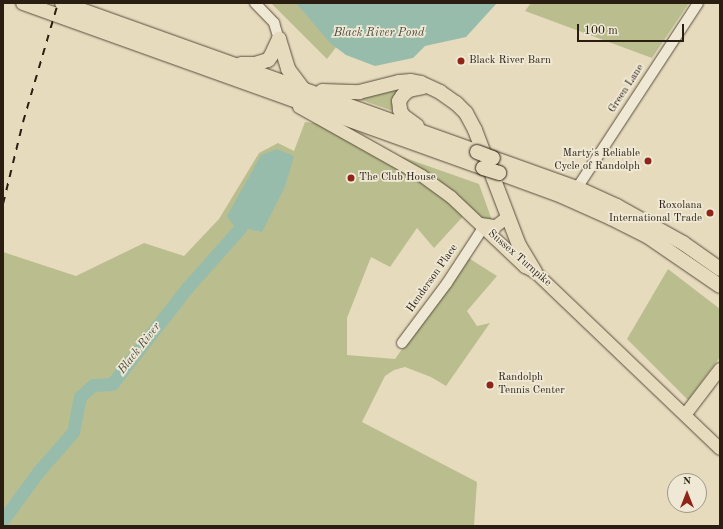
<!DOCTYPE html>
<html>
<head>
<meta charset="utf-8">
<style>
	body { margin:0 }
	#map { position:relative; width:723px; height:529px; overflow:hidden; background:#e7dbbe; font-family:"Old Standard TT",serif }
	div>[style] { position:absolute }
	.green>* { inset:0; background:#babe8e }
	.water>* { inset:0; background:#98bcab }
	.river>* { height:13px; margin:-6.5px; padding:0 6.5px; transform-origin:6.5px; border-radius:6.5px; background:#98bcab }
	.roads { filter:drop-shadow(0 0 1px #584d3c) drop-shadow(0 0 1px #584d3c) }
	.minor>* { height:10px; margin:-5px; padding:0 5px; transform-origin:5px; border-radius:5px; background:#efe8d5 }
	.major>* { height:12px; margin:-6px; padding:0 6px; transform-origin:6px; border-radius:6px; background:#e7dbbe }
	.highway>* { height:14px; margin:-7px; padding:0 7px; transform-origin:7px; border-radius:7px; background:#e7dbbe }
	.rail>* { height:2px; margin-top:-1px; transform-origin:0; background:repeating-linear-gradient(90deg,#291e11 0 7px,transparent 0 14px) }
	.bridges { filter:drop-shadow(0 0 1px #291e11) drop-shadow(0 0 1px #291e11) }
	.highway-bridge>* { height:14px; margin:-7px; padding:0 7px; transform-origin:7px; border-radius:7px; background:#e7dbbe }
	.dots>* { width:11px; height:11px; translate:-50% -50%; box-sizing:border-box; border:2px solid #efe8d5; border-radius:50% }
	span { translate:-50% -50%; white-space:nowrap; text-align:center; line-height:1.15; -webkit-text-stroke:3.5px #efe8d5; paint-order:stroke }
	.poi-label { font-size:11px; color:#291e11 }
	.left { translate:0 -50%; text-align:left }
	.right { translate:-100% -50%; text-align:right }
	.street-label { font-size:11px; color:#291e11 }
	.water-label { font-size:12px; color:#4a4d3f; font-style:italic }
	.frame { position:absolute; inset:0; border:4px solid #291e11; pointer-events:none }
	.north { position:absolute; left:667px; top:473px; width:40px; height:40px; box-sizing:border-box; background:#efe8d5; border:1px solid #a09787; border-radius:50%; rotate:0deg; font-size:11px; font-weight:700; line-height:16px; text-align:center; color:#291e11 }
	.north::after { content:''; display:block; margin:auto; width:14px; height:18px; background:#8f2418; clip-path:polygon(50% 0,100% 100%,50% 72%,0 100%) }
	.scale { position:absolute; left:577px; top:24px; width:107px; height:18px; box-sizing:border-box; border:2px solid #291e11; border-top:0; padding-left:5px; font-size:12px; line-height:14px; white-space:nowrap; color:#291e11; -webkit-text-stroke:3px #efe8d5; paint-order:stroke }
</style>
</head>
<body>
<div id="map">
	<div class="green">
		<i style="clip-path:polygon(271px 3px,370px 3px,327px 59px)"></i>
		<i style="clip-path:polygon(531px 3px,689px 3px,652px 58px,525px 11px)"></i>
		<i style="clip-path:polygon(402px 86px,393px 111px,353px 97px)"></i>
		<i style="clip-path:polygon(305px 122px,321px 124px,374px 147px,479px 184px,499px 240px,468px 211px,434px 248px,417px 228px,390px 267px,371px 257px,347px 318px,347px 355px,395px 359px,467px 257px,497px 276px,467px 311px,477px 326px,490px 323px,446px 386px,431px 377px,405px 367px,394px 370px,385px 376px,362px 422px,477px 482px,474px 526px,3px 526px,3px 252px,76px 276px,144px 243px,184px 256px,219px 219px,259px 153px,278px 143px,294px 151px)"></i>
		<i style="clip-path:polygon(668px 269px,720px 309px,720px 357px,688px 400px,627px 339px)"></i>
	</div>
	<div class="water">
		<i style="clip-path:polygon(296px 3px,497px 3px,466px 37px,425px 46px,413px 58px,375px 66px,346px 55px,330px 43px)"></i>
		<i style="clip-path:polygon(277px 149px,294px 156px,285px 187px,262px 232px,234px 226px,227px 216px,261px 155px)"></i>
	</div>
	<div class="river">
		<i style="left:3px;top:520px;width:59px;rotate:-53.9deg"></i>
		<i style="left:38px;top:472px;width:53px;rotate:-48.8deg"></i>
		<i style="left:73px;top:432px;width:36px;rotate:-79deg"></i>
		<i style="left:80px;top:397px;width:18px;rotate:-43deg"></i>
		<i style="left:93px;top:385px;width:19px;rotate:-3deg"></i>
		<i style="left:112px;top:384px;width:122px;rotate:-52deg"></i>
		<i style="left:187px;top:288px;width:81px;rotate:-48.5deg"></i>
	</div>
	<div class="roads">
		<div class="minor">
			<i style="left:255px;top:3px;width:28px;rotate:46deg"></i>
			<i style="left:274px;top:23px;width:17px;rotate:73deg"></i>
			<i style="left:577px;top:188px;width:221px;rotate:-56.8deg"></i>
			<i style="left:402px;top:343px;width:75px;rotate:-53.1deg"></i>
			<i style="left:447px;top:283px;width:66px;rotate:-56.8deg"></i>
		</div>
		<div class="major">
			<i style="left:299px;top:107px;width:141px;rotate:29.3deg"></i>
			<i style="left:422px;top:176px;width:36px;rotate:36deg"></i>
			<i style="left:451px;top:197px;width:102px;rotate:43.4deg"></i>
			<i style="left:525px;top:267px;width:11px;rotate:27deg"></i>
			<i style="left:535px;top:272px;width:256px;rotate:43.7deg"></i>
			<i style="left:481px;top:224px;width:15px;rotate:8deg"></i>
			<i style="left:496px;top:226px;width:10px;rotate:-37deg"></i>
			<i style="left:504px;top:220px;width:6px;rotate:-59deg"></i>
			<i style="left:685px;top:415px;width:58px;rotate:-52.7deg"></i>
		</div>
		<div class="highway">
			<i style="left:23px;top:3px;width:489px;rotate:19.7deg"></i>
			<i style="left:62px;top:3px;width:441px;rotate:19.7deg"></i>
			<i style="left:279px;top:39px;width:31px;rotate:73deg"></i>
			<i style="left:288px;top:69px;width:26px;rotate:53deg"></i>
			<i style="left:241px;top:64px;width:14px"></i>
			<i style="left:255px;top:64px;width:14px;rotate:-17deg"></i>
			<i style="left:268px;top:60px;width:5px;rotate:-53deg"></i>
			<i style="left:271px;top:56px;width:19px;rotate:-65deg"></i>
			<i style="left:322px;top:91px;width:37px;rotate:2deg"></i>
			<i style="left:359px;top:92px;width:41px;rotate:-14deg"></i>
			<i style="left:399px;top:82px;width:12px;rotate:-5deg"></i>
			<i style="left:411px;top:81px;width:10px;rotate:11deg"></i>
			<i style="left:421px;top:83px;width:21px;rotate:25deg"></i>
			<i style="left:440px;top:92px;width:19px;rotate:35deg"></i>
			<i style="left:456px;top:103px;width:14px;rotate:45deg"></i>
			<i style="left:466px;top:113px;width:19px;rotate:62deg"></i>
			<i style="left:475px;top:130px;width:123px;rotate:69.1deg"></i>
			<i style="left:519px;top:245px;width:31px;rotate:59deg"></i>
			<i style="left:417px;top:126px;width:17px;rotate:-144deg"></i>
			<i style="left:403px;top:116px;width:7px;rotate:-117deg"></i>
			<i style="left:400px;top:110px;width:9px;rotate:-96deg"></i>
			<i style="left:399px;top:101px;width:7px;rotate:-56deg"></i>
			<i style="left:403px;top:95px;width:8px;rotate:-40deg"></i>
			<i style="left:409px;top:90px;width:14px;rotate:-12deg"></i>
			<i style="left:493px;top:158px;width:89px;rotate:19.7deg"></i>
			<i style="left:577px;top:188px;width:44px;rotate:24.2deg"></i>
			<i style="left:617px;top:206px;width:76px;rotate:29.3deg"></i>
			<i style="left:683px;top:243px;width:45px;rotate:35.1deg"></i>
			<i style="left:499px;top:173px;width:67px;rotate:20.1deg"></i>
			<i style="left:562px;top:196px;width:54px;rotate:24.2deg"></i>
			<i style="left:611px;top:218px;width:40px;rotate:26.6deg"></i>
			<i style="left:647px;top:236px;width:88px;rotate:34.4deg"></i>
		</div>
	</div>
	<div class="rail">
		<i style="left:3px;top:204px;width:84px;rotate:-76.3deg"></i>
		<i style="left:23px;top:122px;width:124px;rotate:-73.6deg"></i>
	</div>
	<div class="bridges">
		<div class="highway-bridge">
			<i style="left:477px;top:152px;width:17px;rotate:21deg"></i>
			<i style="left:483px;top:168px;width:17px;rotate:17deg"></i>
		</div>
	</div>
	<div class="dots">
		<i style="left:461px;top:61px;background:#8f2418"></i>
		<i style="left:648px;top:161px;background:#8f2418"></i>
		<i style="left:351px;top:178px;background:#8f2418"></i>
		<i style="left:710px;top:213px;background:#8f2418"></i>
		<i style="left:490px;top:385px;background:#8f2418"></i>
	</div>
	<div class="poi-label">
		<span class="left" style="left:469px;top:61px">Black River Barn</span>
		<span class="right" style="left:640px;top:161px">Marty's Reliable<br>Cycle of Randolph</span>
		<span class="left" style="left:359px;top:178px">The Club House</span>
		<span class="right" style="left:702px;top:213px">Roxolana<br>International Trade</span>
		<span class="left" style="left:498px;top:385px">Randolph<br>Tennis Center</span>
	</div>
	<div class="street-label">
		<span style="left:627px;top:89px;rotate:-57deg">Green Lane</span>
		<span style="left:519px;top:259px;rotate:41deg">Sussex Turnpike</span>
		<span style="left:433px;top:279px;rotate:-55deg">Henderson Place</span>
	</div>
	<div class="water-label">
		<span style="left:379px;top:34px">Black River Pond</span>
		<span style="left:140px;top:349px;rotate:-52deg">Black River</span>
	</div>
	<div class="frame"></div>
	<div class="north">N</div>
	<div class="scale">100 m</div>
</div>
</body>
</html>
